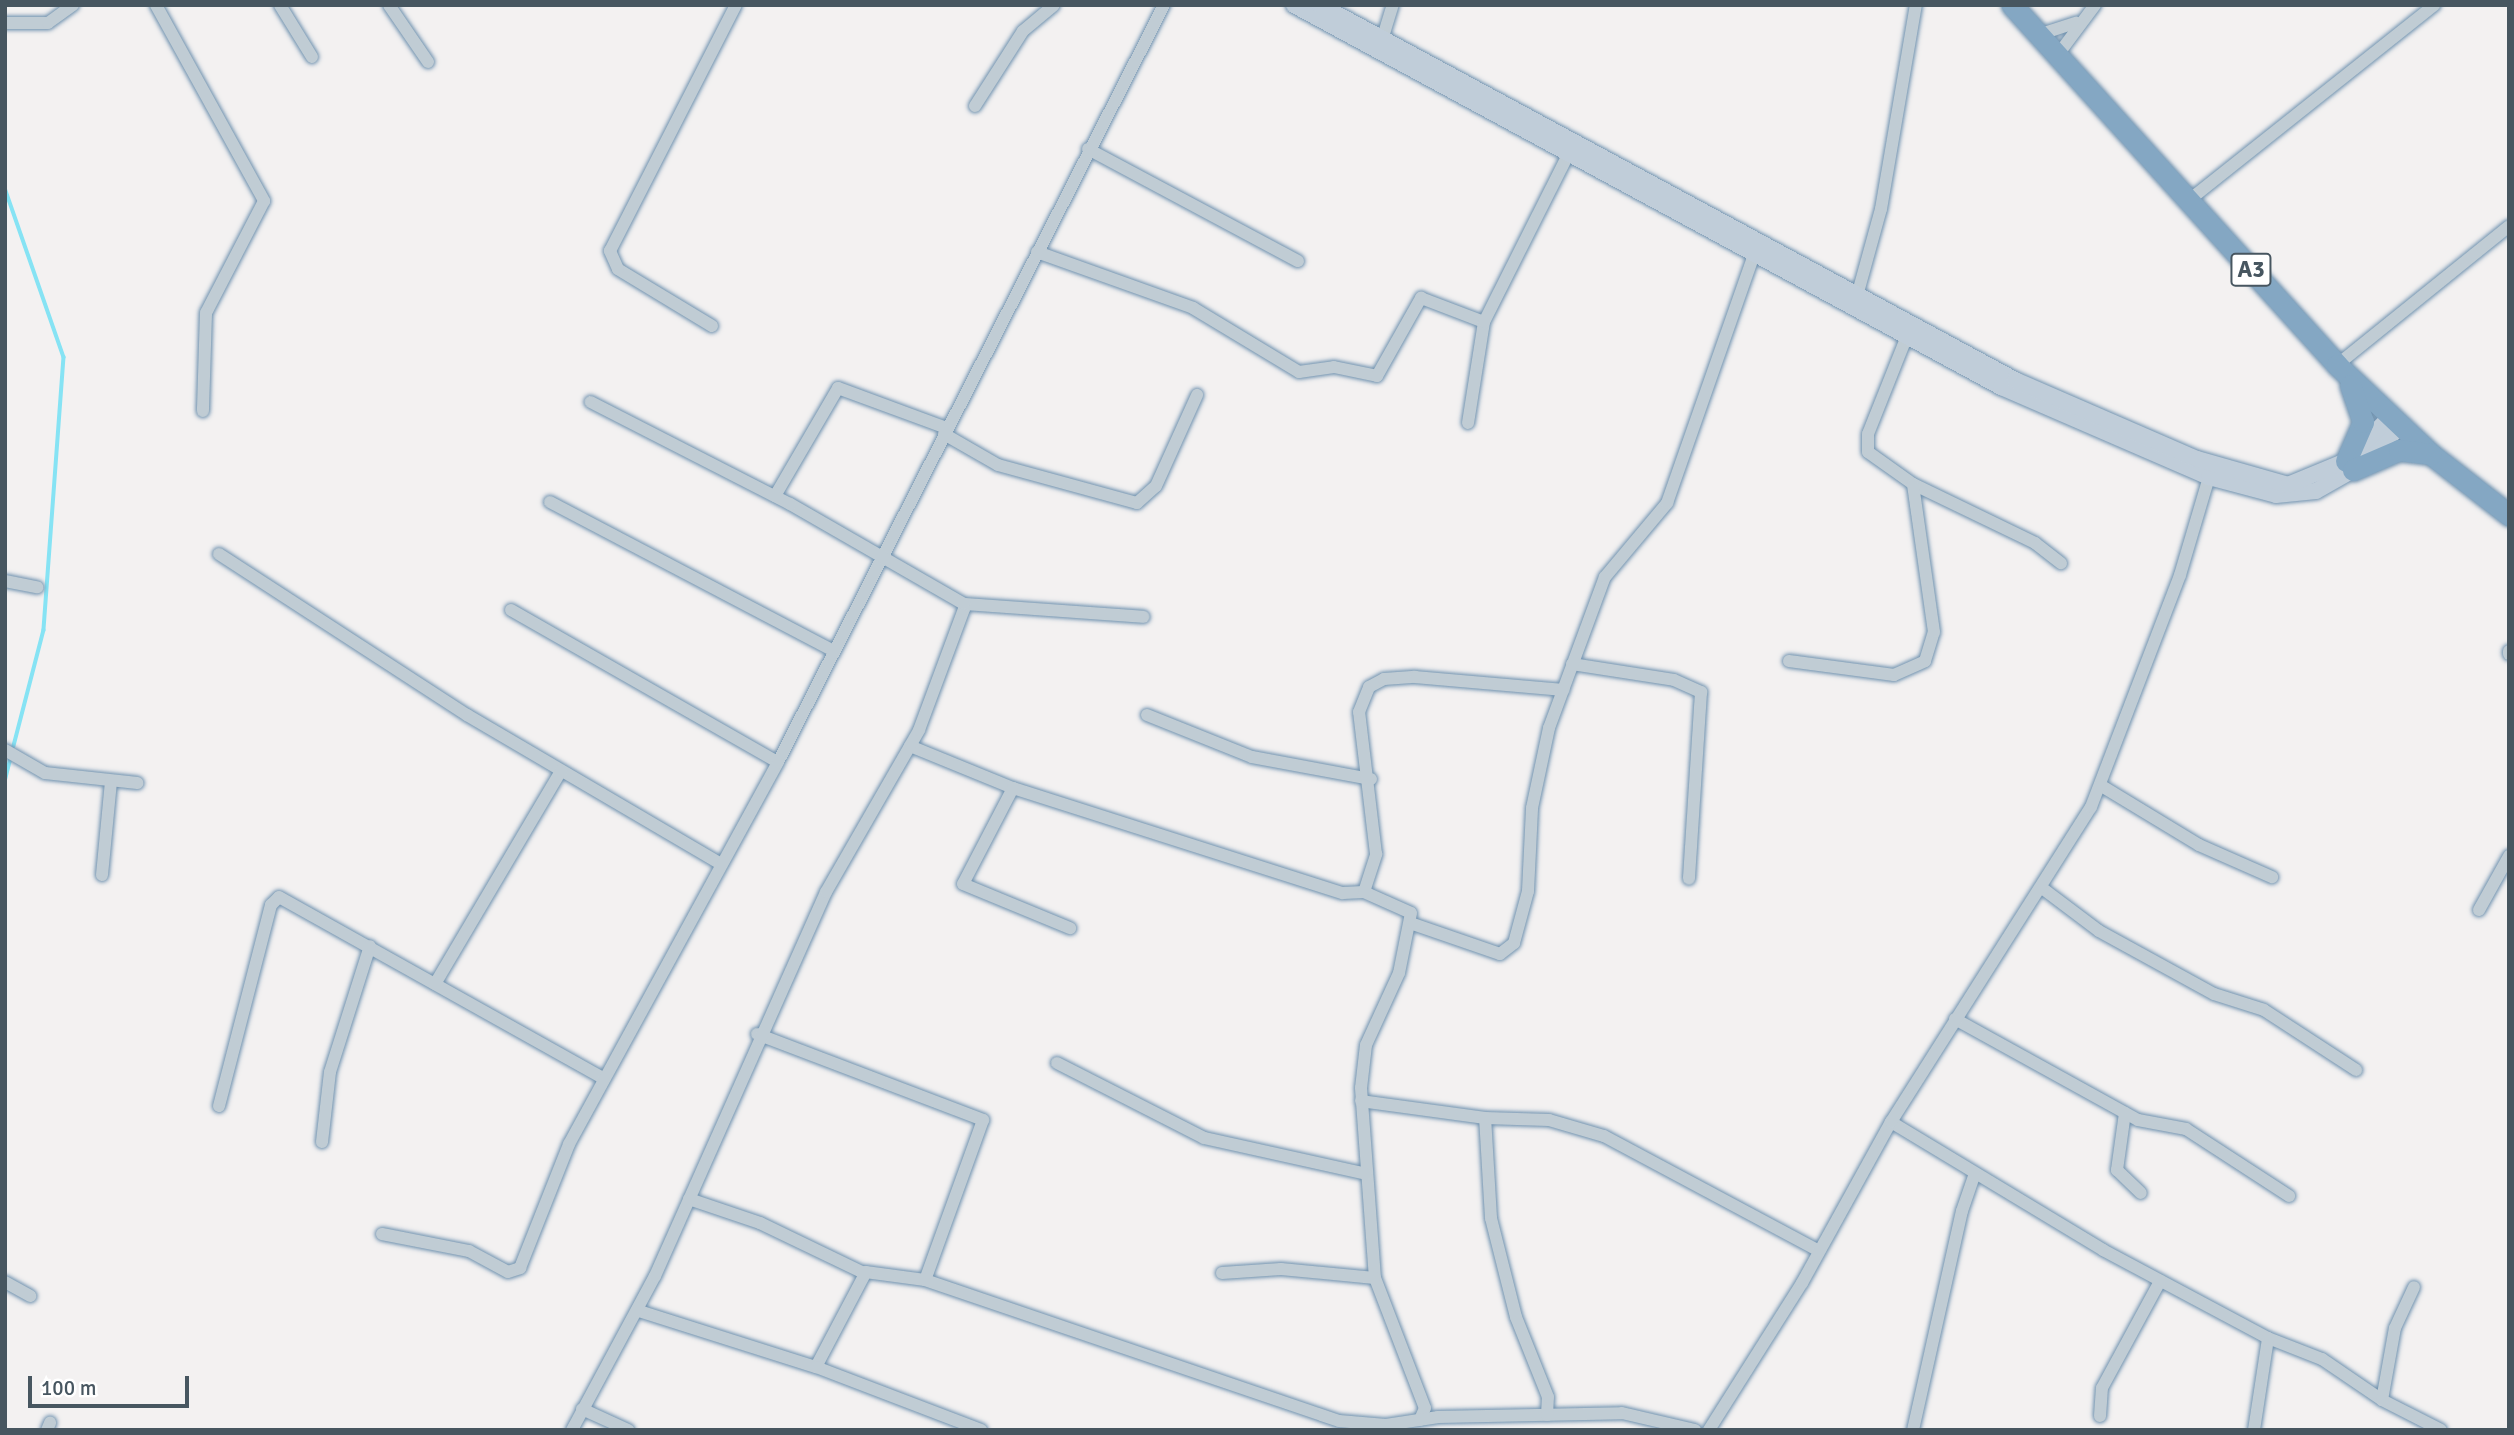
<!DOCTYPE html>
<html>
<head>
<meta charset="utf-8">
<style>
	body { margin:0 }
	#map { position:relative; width:2514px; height:1435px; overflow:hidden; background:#f3f1f1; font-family:Signika,sans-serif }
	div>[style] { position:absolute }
	.stream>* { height:3.5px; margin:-1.75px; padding:0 1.75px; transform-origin:1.75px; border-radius:1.75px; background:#86e3f4 }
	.roads { filter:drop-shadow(0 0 2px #7092af) drop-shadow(0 0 2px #7092af) }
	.street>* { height:12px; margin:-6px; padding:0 6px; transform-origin:6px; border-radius:6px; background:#c0ccd4 }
	.secondary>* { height:16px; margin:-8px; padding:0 8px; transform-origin:8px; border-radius:8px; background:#c0cdd9 }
	.highway>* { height:21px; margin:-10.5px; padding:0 10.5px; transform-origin:10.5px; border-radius:10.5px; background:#84a7c3 }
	span { translate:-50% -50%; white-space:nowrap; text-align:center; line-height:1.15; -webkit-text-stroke:6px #fff; paint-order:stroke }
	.shield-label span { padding:2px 5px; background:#fff; border:2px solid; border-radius:5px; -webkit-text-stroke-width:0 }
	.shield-label { font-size:23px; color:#475660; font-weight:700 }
	.frame { position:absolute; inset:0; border:7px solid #475660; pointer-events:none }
	.scale { position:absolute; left:28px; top:1376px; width:161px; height:32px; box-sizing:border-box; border:4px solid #475660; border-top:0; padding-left:9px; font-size:21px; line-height:24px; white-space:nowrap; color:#475660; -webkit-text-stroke:5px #fff; paint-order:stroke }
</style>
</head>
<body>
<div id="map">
	<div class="stream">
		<i style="left:5px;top:188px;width:179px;rotate:70.8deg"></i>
		<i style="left:64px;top:357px;width:274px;rotate:94.2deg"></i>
		<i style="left:44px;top:630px;width:120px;rotate:104.5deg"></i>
		<i style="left:5px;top:780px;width:21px;rotate:-76deg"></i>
	</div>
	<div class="roads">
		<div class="street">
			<i style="left:156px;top:5px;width:224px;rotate:61.1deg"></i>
			<i style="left:264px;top:201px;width:126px;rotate:117.4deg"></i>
			<i style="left:206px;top:313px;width:98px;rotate:91.8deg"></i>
			<i style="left:280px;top:5px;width:61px;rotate:58.4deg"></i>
			<i style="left:389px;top:5px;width:69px;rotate:55.6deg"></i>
			<i style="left:5px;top:23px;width:43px"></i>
			<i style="left:48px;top:23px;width:31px;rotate:-36deg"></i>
			<i style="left:2038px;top:35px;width:40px;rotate:-18deg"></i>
			<i style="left:1382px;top:40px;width:37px;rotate:-73deg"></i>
			<i style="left:2057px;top:56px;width:64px;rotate:-53.3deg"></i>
			<i style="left:975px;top:106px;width:89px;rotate:-57.4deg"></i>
			<i style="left:1023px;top:31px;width:40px;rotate:-40deg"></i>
			<i style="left:1088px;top:149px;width:238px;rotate:28.1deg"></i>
			<i style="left:2188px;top:201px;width:315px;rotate:-38.5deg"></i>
			<i style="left:1037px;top:252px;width:166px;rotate:19.7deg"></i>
			<i style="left:1193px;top:308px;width:124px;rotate:31.1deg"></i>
			<i style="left:1299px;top:372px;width:35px;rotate:-8deg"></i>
			<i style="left:1334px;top:367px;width:44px;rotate:11.8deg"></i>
			<i style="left:1377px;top:376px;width:90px;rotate:-60.6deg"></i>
			<i style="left:1421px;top:298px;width:67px;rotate:20.9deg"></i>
			<i style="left:1857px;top:296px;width:90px;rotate:-74.6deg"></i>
			<i style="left:1881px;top:209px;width:207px;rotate:-80.3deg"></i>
			<i style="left:712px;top:326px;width:110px;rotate:-148.8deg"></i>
			<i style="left:618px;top:269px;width:20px;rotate:-114deg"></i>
			<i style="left:610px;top:251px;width:276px;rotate:-62.9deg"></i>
			<i style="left:1907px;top:336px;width:105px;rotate:111.7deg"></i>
			<i style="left:1868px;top:434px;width:18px;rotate:90deg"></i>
			<i style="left:1868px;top:452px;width:55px;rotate:35.4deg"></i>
			<i style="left:1913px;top:484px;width:136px;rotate:25.8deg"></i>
			<i style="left:2035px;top:543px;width:33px;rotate:38deg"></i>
			<i style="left:2337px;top:365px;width:221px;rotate:-38.9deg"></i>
			<i style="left:1468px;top:423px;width:102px;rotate:-81deg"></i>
			<i style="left:1484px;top:322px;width:189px;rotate:-63.3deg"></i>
			<i style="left:944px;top:434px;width:62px;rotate:29.9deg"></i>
			<i style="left:998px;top:465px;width:144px;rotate:15.3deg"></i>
			<i style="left:1137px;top:503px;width:25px;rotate:-42deg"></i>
			<i style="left:1156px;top:486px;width:100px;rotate:-65.7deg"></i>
			<i style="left:775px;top:496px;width:125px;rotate:-59.7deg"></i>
			<i style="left:838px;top:388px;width:116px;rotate:20.2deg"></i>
			<i style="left:550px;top:502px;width:321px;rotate:27.7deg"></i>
			<i style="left:219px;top:554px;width:296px;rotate:33deg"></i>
			<i style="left:467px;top:715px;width:294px;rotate:30.4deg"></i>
			<i style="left:5px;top:581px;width:33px;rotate:11deg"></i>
			<i style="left:964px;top:604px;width:180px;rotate:4.1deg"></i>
			<i style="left:511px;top:610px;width:307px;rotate:29.7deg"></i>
			<i style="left:2509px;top:651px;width:3px;rotate:90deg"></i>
			<i style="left:1789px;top:661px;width:106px;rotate:7.6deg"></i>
			<i style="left:1894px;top:675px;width:34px;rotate:-24deg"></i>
			<i style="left:1925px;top:661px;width:30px;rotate:-73deg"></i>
			<i style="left:1934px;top:632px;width:149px;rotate:-98.1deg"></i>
			<i style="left:1572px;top:664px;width:103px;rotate:8.9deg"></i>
			<i style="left:1674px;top:680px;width:30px;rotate:24deg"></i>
			<i style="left:1701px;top:692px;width:187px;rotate:93.7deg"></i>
			<i style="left:1147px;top:715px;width:113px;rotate:21.8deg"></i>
			<i style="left:1252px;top:757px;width:121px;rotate:10.5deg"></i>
			<i style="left:910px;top:746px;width:111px;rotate:22.2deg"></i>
			<i style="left:1013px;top:788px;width:346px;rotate:17.7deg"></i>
			<i style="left:1343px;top:893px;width:21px;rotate:-3deg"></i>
			<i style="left:1364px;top:892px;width:51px;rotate:24.1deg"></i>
			<i style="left:1411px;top:913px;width:61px;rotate:101.3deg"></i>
			<i style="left:1399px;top:973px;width:79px;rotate:114.6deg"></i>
			<i style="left:1366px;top:1045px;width:43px;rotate:96.6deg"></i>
			<i style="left:1361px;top:1088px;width:191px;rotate:85.8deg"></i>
			<i style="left:1375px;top:1278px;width:139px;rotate:69deg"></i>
			<i style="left:1425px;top:1408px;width:13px;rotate:113deg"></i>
			<i style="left:5px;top:750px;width:46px;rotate:29.9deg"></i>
			<i style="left:45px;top:773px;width:93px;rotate:6.2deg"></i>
			<i style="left:2100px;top:785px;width:116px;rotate:31.2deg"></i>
			<i style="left:2199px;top:845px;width:80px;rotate:23.7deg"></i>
			<i style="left:1013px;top:788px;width:108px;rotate:117.5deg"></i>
			<i style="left:963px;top:884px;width:116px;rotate:22.4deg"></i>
			<i style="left:102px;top:875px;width:94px;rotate:-84.5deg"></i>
			<i style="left:2042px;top:888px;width:71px;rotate:37deg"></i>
			<i style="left:2099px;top:931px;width:131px;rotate:28.7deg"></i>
			<i style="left:2214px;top:994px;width:52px;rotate:17.7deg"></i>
			<i style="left:2264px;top:1010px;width:110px;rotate:33.1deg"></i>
			<i style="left:1364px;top:892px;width:40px;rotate:-72deg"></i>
			<i style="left:1376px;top:854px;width:143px;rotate:-96.8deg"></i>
			<i style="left:1359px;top:712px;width:27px;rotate:-68deg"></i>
			<i style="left:1369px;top:687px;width:17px;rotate:-28deg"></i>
			<i style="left:1384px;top:679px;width:31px;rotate:-4deg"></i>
			<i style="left:1415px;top:677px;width:149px;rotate:5deg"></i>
			<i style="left:2479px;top:910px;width:62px;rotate:-60.9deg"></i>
			<i style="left:1413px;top:924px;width:92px;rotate:19deg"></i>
			<i style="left:1500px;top:954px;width:18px;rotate:-38deg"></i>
			<i style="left:1514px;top:943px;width:54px;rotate:-74.9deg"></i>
			<i style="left:1528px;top:891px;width:83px;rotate:-87.2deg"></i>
			<i style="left:1532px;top:808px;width:82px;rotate:-78deg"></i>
			<i style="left:1549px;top:728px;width:161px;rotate:-69.7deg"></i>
			<i style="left:1605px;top:577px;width:97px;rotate:-50deg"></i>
			<i style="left:1667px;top:503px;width:264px;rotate:-70.7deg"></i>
			<i style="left:435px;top:984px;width:247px;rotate:-59.4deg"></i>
			<i style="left:1955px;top:1019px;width:209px;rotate:28.9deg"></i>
			<i style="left:2138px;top:1120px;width:49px;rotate:10.6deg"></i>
			<i style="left:2186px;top:1129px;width:123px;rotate:33deg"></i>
			<i style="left:757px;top:1034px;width:242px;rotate:20.8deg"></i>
			<i style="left:983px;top:1120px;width:170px;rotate:109.9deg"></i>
			<i style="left:925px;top:1280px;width:60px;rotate:-172.3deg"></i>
			<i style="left:866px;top:1272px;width:107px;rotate:117.8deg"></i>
			<i style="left:1057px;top:1063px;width:165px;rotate:27deg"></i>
			<i style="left:1204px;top:1138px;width:166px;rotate:12.5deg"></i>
			<i style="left:1361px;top:1101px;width:125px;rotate:7.8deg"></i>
			<i style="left:219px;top:1106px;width:208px;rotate:-75.5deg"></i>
			<i style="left:271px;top:905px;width:11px;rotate:-45deg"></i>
			<i style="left:279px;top:897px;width:371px;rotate:29.2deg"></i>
			<i style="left:2125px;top:1113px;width:58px;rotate:98deg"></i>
			<i style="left:2117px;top:1170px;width:33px;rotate:44deg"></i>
			<i style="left:1891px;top:1122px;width:248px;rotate:31.1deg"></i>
			<i style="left:2103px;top:1250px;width:187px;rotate:28.1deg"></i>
			<i style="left:2268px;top:1338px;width:58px;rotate:21.3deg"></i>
			<i style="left:2322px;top:1359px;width:73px;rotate:34.3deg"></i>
			<i style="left:2382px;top:1400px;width:66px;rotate:27deg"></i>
			<i style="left:322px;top:1142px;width:70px;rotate:-83.5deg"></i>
			<i style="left:330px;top:1072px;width:132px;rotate:-72.4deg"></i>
			<i style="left:689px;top:1199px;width:75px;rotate:18.7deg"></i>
			<i style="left:760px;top:1223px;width:115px;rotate:25.7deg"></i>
			<i style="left:382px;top:1234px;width:89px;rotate:11.1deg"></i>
			<i style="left:469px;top:1251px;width:44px;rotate:28.3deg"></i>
			<i style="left:508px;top:1272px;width:13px;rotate:-18deg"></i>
			<i style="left:520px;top:1268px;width:133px;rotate:-68.4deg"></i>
			<i style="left:569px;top:1144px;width:435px;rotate:-61.3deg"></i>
			<i style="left:778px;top:762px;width:850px;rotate:-62.98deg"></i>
			<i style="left:1222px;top:1273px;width:59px;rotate:-3.9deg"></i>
			<i style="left:1281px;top:1269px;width:94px;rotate:5.5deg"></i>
			<i style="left:925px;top:1280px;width:437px;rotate:18.8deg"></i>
			<i style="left:1339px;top:1421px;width:47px;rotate:4.9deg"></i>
			<i style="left:1386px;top:1425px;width:53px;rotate:-8.7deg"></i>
			<i style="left:1438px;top:1417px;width:184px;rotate:-1.2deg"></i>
			<i style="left:1622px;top:1413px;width:75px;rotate:13.1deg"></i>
			<i style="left:5px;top:1282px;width:29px;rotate:29deg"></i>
			<i style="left:639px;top:1311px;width:186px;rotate:17.6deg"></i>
			<i style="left:816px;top:1367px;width:177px;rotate:20.9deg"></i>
			<i style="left:2382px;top:1400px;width:73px;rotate:-79.8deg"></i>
			<i style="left:2395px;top:1328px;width:45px;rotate:-65.1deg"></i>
			<i style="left:582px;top:1409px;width:51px;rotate:24.5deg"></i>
			<i style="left:1547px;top:1415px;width:18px;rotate:-87deg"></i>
			<i style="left:1548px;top:1397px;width:86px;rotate:-111.8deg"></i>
			<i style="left:1516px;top:1317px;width:102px;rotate:-104.2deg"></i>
			<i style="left:1491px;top:1218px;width:100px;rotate:-93.4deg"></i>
			<i style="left:1485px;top:1118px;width:64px;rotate:1.8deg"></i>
			<i style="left:1549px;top:1120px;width:57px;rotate:16.2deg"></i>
			<i style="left:1604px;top:1136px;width:244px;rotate:28.1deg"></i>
			<i style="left:2100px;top:1416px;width:28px;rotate:-86deg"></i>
			<i style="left:2102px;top:1388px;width:122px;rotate:-61.5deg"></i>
			<i style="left:47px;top:1430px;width:8px;rotate:-67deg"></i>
			<i style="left:572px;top:1430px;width:175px;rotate:-61.7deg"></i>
			<i style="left:655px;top:1276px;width:420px;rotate:-66deg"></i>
			<i style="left:826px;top:892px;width:187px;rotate:-60.1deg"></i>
			<i style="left:919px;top:730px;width:129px;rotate:-69.6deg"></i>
			<i style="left:964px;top:609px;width:5px;rotate:-90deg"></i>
			<i style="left:964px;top:604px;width:201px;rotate:-150.1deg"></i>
			<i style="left:790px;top:504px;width:224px;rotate:-152.9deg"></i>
			<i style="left:1709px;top:1430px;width:174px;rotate:-57.7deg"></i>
			<i style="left:1802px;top:1283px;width:184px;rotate:-61.1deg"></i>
			<i style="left:1891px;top:1122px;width:373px;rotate:-57.6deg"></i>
			<i style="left:2091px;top:807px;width:248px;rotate:-69deg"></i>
			<i style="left:2180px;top:575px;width:102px;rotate:-73.5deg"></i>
			<i style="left:1913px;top:1430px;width:224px;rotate:-77.4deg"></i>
			<i style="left:1962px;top:1211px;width:39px;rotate:-71deg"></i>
			<i style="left:2254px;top:1430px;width:93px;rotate:-81.3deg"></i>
		</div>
		<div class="secondary">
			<i style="left:1294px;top:5px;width:804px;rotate:28.38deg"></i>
			<i style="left:2001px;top:387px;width:227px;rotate:23.4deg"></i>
			<i style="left:2209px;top:477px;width:69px;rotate:15deg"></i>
			<i style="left:2276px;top:495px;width:40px;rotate:-5.7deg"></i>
			<i style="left:2316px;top:491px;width:43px;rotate:-29.6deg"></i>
			<i style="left:2353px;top:470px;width:64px;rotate:-42.5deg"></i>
			<i style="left:1320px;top:5px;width:790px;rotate:28.35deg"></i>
			<i style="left:2015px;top:380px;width:198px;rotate:23.5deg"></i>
			<i style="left:2197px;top:459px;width:95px;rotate:15.9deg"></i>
			<i style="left:2288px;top:485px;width:63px;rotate:-22.5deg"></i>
			<i style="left:2346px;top:461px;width:62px;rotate:-45deg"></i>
		</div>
		<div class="highway">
			<i style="left:2012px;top:5px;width:485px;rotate:47.9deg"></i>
			<i style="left:2337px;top:365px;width:131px;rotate:43.5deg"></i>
			<i style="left:2432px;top:455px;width:98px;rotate:37.9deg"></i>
			<i style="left:2346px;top:461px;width:43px;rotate:-66.4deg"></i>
			<i style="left:2363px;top:422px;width:39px;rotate:-109deg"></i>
			<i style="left:2353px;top:470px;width:50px;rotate:-23.5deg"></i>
			<i style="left:2399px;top:450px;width:32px;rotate:7deg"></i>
		</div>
	</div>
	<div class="shield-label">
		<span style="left:2251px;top:270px">A3</span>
	</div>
	<div class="frame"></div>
	<div class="scale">100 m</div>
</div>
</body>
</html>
